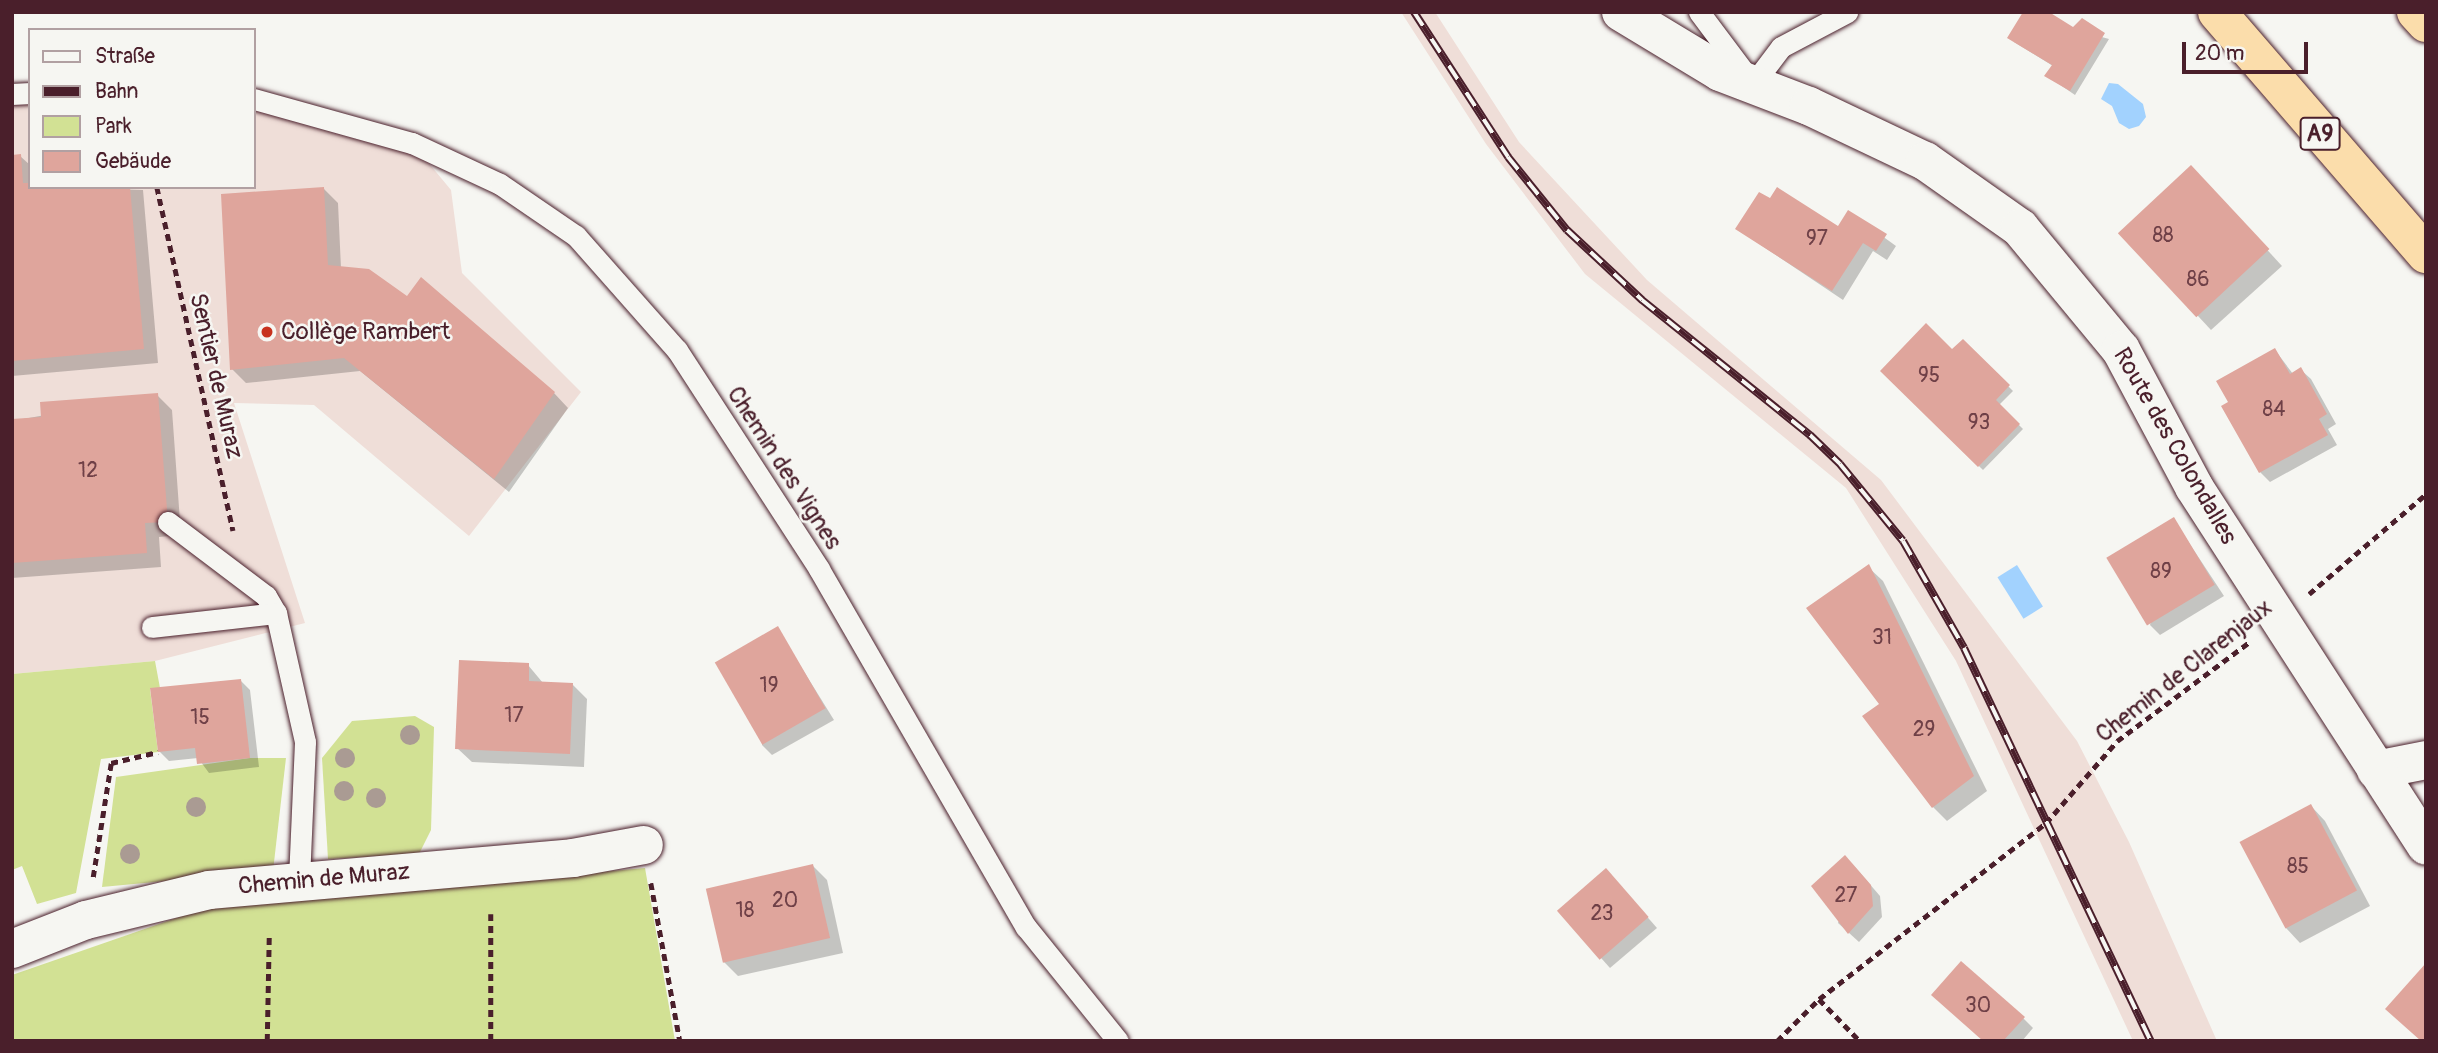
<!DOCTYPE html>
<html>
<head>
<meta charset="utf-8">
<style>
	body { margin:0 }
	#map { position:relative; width:2438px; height:1053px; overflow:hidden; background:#f6f6f2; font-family:Pangolin,sans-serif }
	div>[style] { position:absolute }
	.built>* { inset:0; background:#efded8 }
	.green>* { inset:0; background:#d2e194 }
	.water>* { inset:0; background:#a2d2fe; transform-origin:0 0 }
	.shadow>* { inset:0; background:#0003 }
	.building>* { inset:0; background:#dfa59c; transform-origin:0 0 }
	.path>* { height:4.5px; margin-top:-2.25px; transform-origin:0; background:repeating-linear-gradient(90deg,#4a1f2b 0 7px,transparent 0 12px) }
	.roads { filter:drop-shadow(0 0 2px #4a1f2b) drop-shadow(0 0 2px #4a1f2b) }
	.service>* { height:21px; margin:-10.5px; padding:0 10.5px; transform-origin:10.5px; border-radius:10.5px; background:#f6f6f2 }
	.minor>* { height:38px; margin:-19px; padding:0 19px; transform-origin:19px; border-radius:19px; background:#f6f6f2 }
	.tertiary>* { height:38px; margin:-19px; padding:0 19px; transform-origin:19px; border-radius:19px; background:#f6f6f2 }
	.motorway>* { height:38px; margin:-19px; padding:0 19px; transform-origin:19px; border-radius:19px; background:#fbddab }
	.rail>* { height:8px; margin-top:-4px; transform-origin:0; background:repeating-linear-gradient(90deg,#f6f6f2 0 16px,#4a1f2b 0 32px); box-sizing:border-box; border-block:2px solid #4a1f2b }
	.trees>* { width:20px; height:20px; margin:-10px; border-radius:50%; background:#aa9b93 }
	.dots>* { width:19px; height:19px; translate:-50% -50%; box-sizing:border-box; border:4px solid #f6f6f2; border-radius:50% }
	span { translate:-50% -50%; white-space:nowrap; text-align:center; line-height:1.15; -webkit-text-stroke:5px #f6f6f2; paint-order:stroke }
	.number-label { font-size:21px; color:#6f4047 }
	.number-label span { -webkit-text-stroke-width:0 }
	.shield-label span { padding:2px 5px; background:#f6f6f2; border:2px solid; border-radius:5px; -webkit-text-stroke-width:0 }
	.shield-label { font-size:23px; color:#4a1f2b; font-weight:700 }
	.poi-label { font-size:24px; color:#4a1f2b }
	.left { translate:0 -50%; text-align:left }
	.street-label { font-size:24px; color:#4a1f2b }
	.frame { position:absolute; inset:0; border:14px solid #4a1f2b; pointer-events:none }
	.legend { position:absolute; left:28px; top:28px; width:228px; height:161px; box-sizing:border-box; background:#f6f6f2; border:2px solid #b1a0a2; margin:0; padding:9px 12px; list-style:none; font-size:21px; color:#4a1f2b }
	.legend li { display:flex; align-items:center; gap:14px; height:35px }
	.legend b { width:35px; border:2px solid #b1a0a2 }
	.scale { position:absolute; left:2182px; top:42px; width:126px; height:32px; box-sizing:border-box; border:4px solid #4a1f2b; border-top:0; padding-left:9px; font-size:21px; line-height:24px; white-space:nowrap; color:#4a1f2b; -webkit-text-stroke:5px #f6f6f2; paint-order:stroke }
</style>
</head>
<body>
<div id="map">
	<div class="built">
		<i style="clip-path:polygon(1401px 12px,1435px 12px,1519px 142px,1647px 280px,1881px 480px,2077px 741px,2129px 842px,2217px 1041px,2133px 1041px,1956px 661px,1846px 488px,1585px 274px,1486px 144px)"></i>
		<i style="clip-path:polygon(30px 93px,30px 187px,254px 187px,254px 99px,412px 143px,451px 190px,462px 273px,581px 392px,469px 536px,314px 405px,234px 403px,305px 623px,155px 661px,12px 674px,12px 94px)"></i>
	</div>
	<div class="green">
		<i style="clip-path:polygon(155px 661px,160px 688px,150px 689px,158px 752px,101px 759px,76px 893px,37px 904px,22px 866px,12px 870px,12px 674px)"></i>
		<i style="clip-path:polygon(415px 716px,434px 727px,431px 830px,419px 854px,328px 859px,322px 758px,352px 721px)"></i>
		<i style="clip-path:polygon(250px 758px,286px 758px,273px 871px,102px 887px,116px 777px)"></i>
		<i style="clip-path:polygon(645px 868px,675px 1041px,12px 1041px,12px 975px,208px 907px)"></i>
	</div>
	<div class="water">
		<i style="clip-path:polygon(2109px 83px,2118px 84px,2143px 104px,2146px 117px,2139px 126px,2129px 129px,2119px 123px,2112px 106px,2101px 99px)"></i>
		<i style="left:2017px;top:565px;width:49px;height:23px;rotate:58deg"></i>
	</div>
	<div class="shadow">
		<i style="clip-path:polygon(2073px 29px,2109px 39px,2075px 95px,2047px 76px,2053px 66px,2014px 42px)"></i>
		<i style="clip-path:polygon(12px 156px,20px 156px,30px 165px,30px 187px,143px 190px,158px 363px,12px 376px)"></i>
		<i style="clip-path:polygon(2205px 182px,2282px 266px,2211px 330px,2120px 232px)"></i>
		<i style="clip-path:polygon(324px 189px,338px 203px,341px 268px,554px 393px,568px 408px,509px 492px,360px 371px,246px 383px,232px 369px)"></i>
		<i style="clip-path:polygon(1770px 200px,1839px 228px,1849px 212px,1896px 246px,1887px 260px,1873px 251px,1843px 300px,1737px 229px)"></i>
		<i style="clip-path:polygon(1963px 341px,2013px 391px,1999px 405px,2023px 429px,1983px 470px,1882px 371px,1952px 352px)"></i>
		<i style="clip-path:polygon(2275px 350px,2293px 374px,2301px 370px,2311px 379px,2336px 424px,2328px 429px,2337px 445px,2270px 482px,2260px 472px,2230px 402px)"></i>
		<i style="clip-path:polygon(157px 395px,172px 410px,181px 535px,159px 537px,161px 567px,12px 578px,12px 421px)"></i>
		<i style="clip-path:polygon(2174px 520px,2224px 596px,2160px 635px,2150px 625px)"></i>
		<i style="clip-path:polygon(1868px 567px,1883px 581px,1987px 791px,1947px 821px,1933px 807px)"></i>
		<i style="clip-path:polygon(777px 628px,834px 720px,772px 755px,762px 745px)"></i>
		<i style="clip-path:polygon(528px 665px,543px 683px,572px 684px,587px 699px,584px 767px,472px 762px,457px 748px)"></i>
		<i style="clip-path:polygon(240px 680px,250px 690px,259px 767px,209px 773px,198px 758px,169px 761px,159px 751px)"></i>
		<i style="clip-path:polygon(2311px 806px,2325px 821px,2370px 906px,2300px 943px,2286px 928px,2241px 843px)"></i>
		<i style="clip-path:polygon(812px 865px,827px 880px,843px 953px,738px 976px,723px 961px)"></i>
		<i style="clip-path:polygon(1855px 867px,1880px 896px,1882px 917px,1859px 942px,1838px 923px)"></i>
		<i style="clip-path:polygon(1615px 880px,1657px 928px,1610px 968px,1559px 911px)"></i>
		<i style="clip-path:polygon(2023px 1018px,2033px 1028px,2022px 1041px,1985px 1041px)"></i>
	</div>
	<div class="building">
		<i style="clip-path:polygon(2023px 12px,2049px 12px,2073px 27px,2082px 18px,2105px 33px,2070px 91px,2044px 76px,2052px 65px,2007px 38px)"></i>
		<i style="clip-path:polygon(21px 154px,23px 183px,30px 183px,30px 187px,130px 187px,144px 349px,12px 361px,12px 155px)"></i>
		<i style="left:2191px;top:165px;width:115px;height:100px;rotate:47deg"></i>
		<i style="clip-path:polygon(324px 187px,328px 265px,369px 269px,407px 296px,421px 277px,555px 392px,494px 479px,344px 358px,230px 370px,221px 194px)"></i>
		<i style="clip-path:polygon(1777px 187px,1838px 226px,1848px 210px,1887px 234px,1876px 251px,1863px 243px,1832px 291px,1735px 229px,1759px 192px,1770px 198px)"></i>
		<i style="clip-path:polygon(1926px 323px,1952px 349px,1963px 339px,2010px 385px,1996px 400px,2020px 424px,1978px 467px,1880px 371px)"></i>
		<i style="clip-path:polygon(2275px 348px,2290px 374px,2301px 367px,2327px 414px,2319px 419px,2328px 435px,2259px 473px,2221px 406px,2228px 402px,2216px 381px)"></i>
		<i style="clip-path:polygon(158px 393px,168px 522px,145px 523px,147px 553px,12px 563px,12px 419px,41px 417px,40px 402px)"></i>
		<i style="left:2174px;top:517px;width:79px;height:79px;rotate:59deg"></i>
		<i style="clip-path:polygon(1869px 564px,1974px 776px,1932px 808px,1862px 716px,1879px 704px,1806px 608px)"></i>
		<i style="left:778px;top:626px;width:95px;height:73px;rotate:60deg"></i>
		<i style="clip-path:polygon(459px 660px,529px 663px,529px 681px,573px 683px,570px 754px,455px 749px)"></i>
		<i style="clip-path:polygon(241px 679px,250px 758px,197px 764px,195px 748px,158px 752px,150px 688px)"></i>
		<i style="left:2311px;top:804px;width:98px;height:81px;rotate:62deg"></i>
		<i style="clip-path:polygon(1845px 855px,1871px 885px,1873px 906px,1848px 934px,1811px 886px)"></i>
		<i style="left:813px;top:864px;width:76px;height:110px;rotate:77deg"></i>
		<i style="left:1606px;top:868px;width:65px;height:65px;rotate:49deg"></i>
		<i style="clip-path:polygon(1961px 961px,2025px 1017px,2003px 1041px,1983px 1041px,1931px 995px)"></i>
		<i style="clip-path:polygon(2426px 963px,2426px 1041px,2421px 1041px,2385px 1009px)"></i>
	</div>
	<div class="path">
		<i style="left:157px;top:187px;width:352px;rotate:77.5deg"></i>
		<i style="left:2309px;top:594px;width:154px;rotate:-40.5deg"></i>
		<i style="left:93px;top:877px;width:115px;rotate:-81deg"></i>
		<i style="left:111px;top:763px;width:48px;rotate:-13.2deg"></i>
		<i style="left:651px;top:883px;width:161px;rotate:79.6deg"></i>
		<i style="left:491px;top:914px;width:127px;rotate:90deg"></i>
		<i style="left:1819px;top:999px;width:59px;rotate:45.7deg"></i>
		<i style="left:267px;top:1041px;width:106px;rotate:-88.9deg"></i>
		<i style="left:1777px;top:1041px;width:59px;rotate:-45deg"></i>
		<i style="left:1819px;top:999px;width:287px;rotate:-37.8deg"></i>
		<i style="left:2046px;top:823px;width:108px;rotate:-49.1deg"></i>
		<i style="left:2117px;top:741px;width:164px;rotate:-36.8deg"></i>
	</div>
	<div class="roads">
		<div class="service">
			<i style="left:1699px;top:12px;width:90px;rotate:53.1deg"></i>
			<i style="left:1753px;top:84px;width:46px;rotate:-52.9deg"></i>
			<i style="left:1781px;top:47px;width:75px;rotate:-27.9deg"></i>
			<i style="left:12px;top:94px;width:18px;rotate:-3deg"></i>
			<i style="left:254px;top:99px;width:164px;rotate:15.6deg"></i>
			<i style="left:412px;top:143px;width:97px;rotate:25deg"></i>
			<i style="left:500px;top:184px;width:92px;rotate:34.4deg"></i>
			<i style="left:576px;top:236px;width:152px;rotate:48.5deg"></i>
			<i style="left:677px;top:350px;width:261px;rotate:57deg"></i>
			<i style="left:819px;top:569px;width:414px;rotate:60deg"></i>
			<i style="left:1026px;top:927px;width:146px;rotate:51.1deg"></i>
			<i style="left:168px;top:522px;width:123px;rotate:37.1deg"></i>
			<i style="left:266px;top:596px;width:20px;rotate:60deg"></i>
			<i style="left:276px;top:613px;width:132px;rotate:77.3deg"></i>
			<i style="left:305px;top:742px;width:137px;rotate:92.5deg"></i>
			<i style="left:152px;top:627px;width:125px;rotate:-6.4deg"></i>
		</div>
		<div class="minor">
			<i style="left:2376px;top:770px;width:51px;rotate:-11.3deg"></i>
			<i style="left:12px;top:949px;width:79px;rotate:-21.4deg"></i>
			<i style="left:86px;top:920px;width:127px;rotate:-13.7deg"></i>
			<i style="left:209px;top:890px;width:365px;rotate:-5deg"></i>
			<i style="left:573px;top:858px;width:72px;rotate:-10.4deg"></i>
		</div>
		<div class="tertiary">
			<i style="left:1621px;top:12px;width:116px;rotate:31.2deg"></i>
			<i style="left:1720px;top:72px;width:95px;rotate:20.9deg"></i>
			<i style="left:1809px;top:106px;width:128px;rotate:25.4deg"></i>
			<i style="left:1925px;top:161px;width:116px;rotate:35.2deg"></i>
			<i style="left:2020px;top:228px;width:158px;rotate:50.4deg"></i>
			<i style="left:2121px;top:350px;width:155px;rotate:61.9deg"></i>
			<i style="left:2194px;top:487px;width:427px;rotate:57.1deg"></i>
		</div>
		<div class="motorway">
			<i style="left:2217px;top:12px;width:320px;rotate:49.2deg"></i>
			<i style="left:2416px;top:12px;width:15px;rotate:48deg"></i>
		</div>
	</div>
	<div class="rail">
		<i style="left:1414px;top:12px;width:173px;rotate:57deg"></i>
		<i style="left:1508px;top:157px;width:94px;rotate:51.1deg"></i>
		<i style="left:1567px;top:230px;width:103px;rotate:43deg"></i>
		<i style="left:1642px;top:300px;width:216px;rotate:38.8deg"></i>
		<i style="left:1810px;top:435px;width:42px;rotate:44deg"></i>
		<i style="left:1840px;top:464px;width:99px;rotate:50.7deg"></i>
		<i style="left:1903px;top:541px;width:123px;rotate:60.3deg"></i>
		<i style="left:1964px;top:648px;width:435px;rotate:64.6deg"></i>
	</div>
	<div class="trees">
		<i style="left:410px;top:735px"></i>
		<i style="left:345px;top:758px"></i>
		<i style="left:344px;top:791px"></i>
		<i style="left:376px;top:798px"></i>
		<i style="left:196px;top:807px"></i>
		<i style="left:130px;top:854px"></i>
	</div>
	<div class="dots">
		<i style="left:267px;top:332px;background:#c8321e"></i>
	</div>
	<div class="number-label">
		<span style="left:2163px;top:236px">88</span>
		<span style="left:1817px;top:239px">97</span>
		<span style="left:2198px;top:280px">86</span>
		<span style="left:1929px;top:376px">95</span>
		<span style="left:2274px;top:410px">84</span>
		<span style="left:1979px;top:423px">93</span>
		<span style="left:88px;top:471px">12</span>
		<span style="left:2161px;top:572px">89</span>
		<span style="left:1882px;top:638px">31</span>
		<span style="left:769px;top:686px">19</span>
		<span style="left:514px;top:716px">17</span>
		<span style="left:200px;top:718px">15</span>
		<span style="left:1924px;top:730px">29</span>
		<span style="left:2298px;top:867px">85</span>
		<span style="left:1846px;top:896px">27</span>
		<span style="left:785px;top:901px">20</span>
		<span style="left:745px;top:911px">18</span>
		<span style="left:1602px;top:914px">23</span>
		<span style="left:1978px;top:1006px">30</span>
	</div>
	<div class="shield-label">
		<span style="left:2320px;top:134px">A9</span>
	</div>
	<div class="poi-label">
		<span class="left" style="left:281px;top:332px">Collège Rambert</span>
	</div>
	<div class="street-label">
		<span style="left:216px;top:376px;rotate:77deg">Sentier de Muraz</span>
		<span style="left:2175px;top:446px;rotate:60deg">Route des Colondalles</span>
		<span style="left:784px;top:468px;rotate:57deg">Chemin des Vignes</span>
		<span style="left:2184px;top:671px;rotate:-38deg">Chemin de Clarenjaux</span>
		<span style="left:324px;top:879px;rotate:-5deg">Chemin de Muraz</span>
	</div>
	<div class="frame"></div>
	<ul class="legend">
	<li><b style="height:9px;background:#f6f6f2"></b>Straße</li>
	<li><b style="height:9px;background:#4a1f2b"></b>Bahn</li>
	<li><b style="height:19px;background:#d2e194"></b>Park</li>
	<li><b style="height:19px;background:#dfa59c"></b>Gebäude</li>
	</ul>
	<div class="scale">20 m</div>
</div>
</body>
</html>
